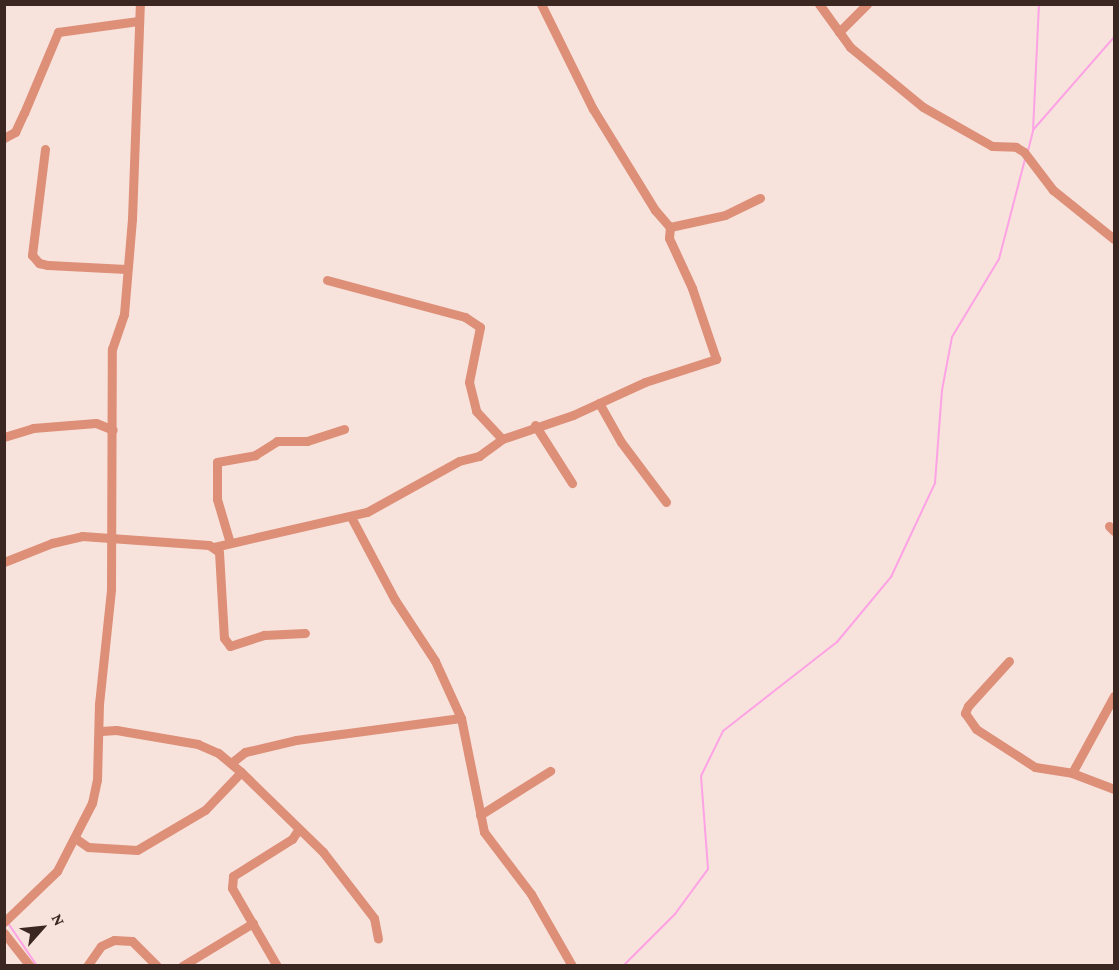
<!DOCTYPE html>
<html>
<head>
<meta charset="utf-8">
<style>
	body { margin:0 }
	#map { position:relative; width:1119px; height:970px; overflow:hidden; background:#f8e2dc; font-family:"Crimson Pro",serif }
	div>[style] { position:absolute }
	.stream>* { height:2px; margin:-1px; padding:0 1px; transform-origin:1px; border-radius:1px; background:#fda3e5 }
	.minor>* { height:9px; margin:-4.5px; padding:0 4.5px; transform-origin:4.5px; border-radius:4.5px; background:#dd8f78 }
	span { translate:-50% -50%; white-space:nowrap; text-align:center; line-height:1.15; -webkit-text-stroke:4.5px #f8e2dc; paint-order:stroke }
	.frame { position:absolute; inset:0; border:6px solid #3b2721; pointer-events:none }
	.north { position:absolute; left:12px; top:898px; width:60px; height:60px; -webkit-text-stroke:4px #f8e2dc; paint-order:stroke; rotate:63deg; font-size:16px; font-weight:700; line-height:24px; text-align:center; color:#3b2721 }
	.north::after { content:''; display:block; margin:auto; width:21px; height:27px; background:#3b2721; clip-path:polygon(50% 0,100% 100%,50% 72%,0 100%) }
</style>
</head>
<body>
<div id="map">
	<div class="stream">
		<i style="left:1033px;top:130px;width:123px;rotate:-48.9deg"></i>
		<i style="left:1028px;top:151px;width:21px;rotate:-76deg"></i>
		<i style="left:1033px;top:131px;width:127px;rotate:-87.3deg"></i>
		<i style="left:8px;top:923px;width:52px;rotate:56deg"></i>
		<i style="left:623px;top:966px;width:74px;rotate:-45deg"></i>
		<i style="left:675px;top:914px;width:56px;rotate:-53.7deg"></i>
		<i style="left:708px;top:869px;width:93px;rotate:-94.3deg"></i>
		<i style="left:701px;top:776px;width:50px;rotate:-63.9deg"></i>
		<i style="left:723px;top:731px;width:145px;rotate:-38deg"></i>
		<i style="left:837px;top:642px;width:85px;rotate:-50.3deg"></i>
		<i style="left:891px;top:577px;width:104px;rotate:-64.9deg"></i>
		<i style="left:935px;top:483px;width:93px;rotate:-85.7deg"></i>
		<i style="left:942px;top:390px;width:54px;rotate:-79.3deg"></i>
		<i style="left:952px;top:337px;width:91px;rotate:-58.9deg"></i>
		<i style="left:999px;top:259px;width:103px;rotate:-75.4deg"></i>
	</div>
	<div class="minor">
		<i style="left:541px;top:4px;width:117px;rotate:63.7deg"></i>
		<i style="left:593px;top:109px;width:119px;rotate:58.5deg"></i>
		<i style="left:655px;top:210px;width:23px;rotate:49deg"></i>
		<i style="left:670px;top:227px;width:56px;rotate:-12.3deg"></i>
		<i style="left:725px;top:215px;width:39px;rotate:-26deg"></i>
		<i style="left:819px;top:4px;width:53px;rotate:54.2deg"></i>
		<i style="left:850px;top:47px;width:94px;rotate:39.4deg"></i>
		<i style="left:923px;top:107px;width:79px;rotate:29.5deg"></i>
		<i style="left:992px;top:146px;width:24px;rotate:2deg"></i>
		<i style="left:1016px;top:147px;width:9px;rotate:32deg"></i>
		<i style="left:1024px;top:152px;width:48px;rotate:52.7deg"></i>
		<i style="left:1053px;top:190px;width:78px;rotate:38.8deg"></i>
		<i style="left:839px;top:32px;width:40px;rotate:-45deg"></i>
		<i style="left:4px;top:138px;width:13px;rotate:-29deg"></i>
		<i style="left:15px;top:132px;width:21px;rotate:-65deg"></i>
		<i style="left:24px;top:113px;width:88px;rotate:-67.2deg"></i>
		<i style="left:58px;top:32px;width:81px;rotate:-7.8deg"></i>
		<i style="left:45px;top:149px;width:107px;rotate:97deg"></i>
		<i style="left:32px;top:255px;width:11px;rotate:49deg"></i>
		<i style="left:39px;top:263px;width:9px;rotate:13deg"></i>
		<i style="left:48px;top:265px;width:78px;rotate:2.9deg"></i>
		<i style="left:327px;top:280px;width:143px;rotate:15deg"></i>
		<i style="left:465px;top:317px;width:18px;rotate:34deg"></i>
		<i style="left:480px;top:327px;width:56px;rotate:101.3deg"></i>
		<i style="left:469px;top:382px;width:30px;rotate:76deg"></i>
		<i style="left:476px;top:411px;width:38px;rotate:47deg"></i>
		<i style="left:599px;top:403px;width:45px;rotate:60.6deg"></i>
		<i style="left:621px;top:442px;width:75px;rotate:53.1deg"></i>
		<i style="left:535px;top:425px;width:69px;rotate:57.5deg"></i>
		<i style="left:4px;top:437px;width:30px;rotate:-17deg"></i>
		<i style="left:33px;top:428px;width:63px;rotate:-4.5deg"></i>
		<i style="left:96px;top:423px;width:18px;rotate:22deg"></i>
		<i style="left:351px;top:517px;width:94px;rotate:62.1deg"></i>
		<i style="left:395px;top:600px;width:73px;rotate:56.7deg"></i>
		<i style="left:435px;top:661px;width:63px;rotate:65.5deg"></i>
		<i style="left:461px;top:718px;width:116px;rotate:78.6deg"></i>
		<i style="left:484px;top:832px;width:78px;rotate:52.8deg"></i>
		<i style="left:531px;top:894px;width:83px;rotate:60.3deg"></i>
		<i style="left:1109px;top:526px;width:7px;rotate:45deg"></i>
		<i style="left:230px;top:543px;width:46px;rotate:-106.5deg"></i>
		<i style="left:217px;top:499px;width:37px;rotate:-90deg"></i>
		<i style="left:217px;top:462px;width:39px;rotate:-10deg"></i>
		<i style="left:255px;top:455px;width:26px;rotate:-32deg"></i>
		<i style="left:277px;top:441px;width:30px"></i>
		<i style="left:307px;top:441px;width:39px;rotate:-18deg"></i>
		<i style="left:214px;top:547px;width:157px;rotate:-12.9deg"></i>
		<i style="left:367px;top:512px;width:105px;rotate:-29deg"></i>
		<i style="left:459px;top:461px;width:21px;rotate:-14deg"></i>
		<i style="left:479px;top:456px;width:29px;rotate:-36deg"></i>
		<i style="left:502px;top:439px;width:75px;rotate:-18.7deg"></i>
		<i style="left:573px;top:415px;width:79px;rotate:-24.6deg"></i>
		<i style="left:645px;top:382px;width:75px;rotate:-17.9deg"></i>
		<i style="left:716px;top:359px;width:75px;rotate:-108.7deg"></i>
		<i style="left:692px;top:288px;width:55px;rotate:-114.7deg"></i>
		<i style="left:669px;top:238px;width:11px;rotate:-85deg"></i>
		<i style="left:4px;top:562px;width:52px;rotate:-21.6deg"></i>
		<i style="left:52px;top:543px;width:31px;rotate:-13deg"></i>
		<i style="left:82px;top:536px;width:127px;rotate:4.1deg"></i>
		<i style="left:209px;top:545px;width:12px;rotate:35deg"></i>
		<i style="left:219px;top:552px;width:86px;rotate:86.7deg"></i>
		<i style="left:224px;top:638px;width:10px;rotate:53deg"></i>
		<i style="left:230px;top:646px;width:36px;rotate:-18deg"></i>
		<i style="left:264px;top:635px;width:41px;rotate:-2.8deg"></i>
		<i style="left:1009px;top:661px;width:61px;rotate:132.3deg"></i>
		<i style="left:968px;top:706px;width:8px;rotate:113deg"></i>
		<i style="left:965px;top:713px;width:19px;rotate:55deg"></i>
		<i style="left:976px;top:729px;width:70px;rotate:32.8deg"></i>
		<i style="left:1035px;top:767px;width:37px;rotate:9deg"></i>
		<i style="left:1072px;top:773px;width:45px;rotate:20.9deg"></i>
		<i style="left:231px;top:763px;width:18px;rotate:-38deg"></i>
		<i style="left:245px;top:752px;width:52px;rotate:-13.2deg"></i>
		<i style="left:296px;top:740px;width:166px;rotate:-7.6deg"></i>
		<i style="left:241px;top:772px;width:115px;rotate:44.3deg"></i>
		<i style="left:323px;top:852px;width:83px;rotate:52.3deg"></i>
		<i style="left:374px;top:918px;width:21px;rotate:79deg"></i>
		<i style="left:1072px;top:773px;width:88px;rotate:-61.4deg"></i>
		<i style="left:480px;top:815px;width:83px;rotate:-32.2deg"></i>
		<i style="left:75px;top:838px;width:16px;rotate:35deg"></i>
		<i style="left:88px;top:847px;width:49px;rotate:3.5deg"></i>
		<i style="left:137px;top:850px;width:79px;rotate:-30.5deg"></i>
		<i style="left:205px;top:810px;width:52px;rotate:-46.5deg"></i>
		<i style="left:241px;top:772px;width:30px;rotate:-140deg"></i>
		<i style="left:218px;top:753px;width:22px;rotate:-156deg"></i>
		<i style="left:198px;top:744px;width:83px;rotate:-170.3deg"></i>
		<i style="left:116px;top:730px;width:15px;rotate:176deg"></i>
		<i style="left:4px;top:922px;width:74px;rotate:-43.9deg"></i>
		<i style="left:57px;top:871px;width:76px;rotate:-62.8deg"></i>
		<i style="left:92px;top:803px;width:24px;rotate:-78deg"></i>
		<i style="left:97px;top:780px;width:76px;rotate:-88.5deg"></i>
		<i style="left:99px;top:704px;width:116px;rotate:-84deg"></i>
		<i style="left:111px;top:589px;width:240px;rotate:-89.8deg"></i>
		<i style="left:112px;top:349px;width:37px;rotate:-71deg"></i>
		<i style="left:124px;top:314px;width:95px;rotate:-85.2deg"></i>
		<i style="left:132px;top:219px;width:215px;rotate:-87.9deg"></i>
		<i style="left:4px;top:933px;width:42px;rotate:51.8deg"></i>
		<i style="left:87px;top:966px;width:24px;rotate:-55deg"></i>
		<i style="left:101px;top:946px;width:14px;rotate:-25deg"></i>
		<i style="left:114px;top:940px;width:18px;rotate:3deg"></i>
		<i style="left:132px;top:941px;width:35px;rotate:45deg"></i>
		<i style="left:182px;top:966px;width:83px;rotate:-31.2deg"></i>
		<i style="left:277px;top:966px;width:90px;rotate:-120deg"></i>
		<i style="left:232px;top:888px;width:12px;rotate:-85deg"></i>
		<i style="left:233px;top:876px;width:70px;rotate:-32.1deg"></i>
		<i style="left:292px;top:839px;width:11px;rotate:-56deg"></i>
	</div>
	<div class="frame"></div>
	<div class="north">N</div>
</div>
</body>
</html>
